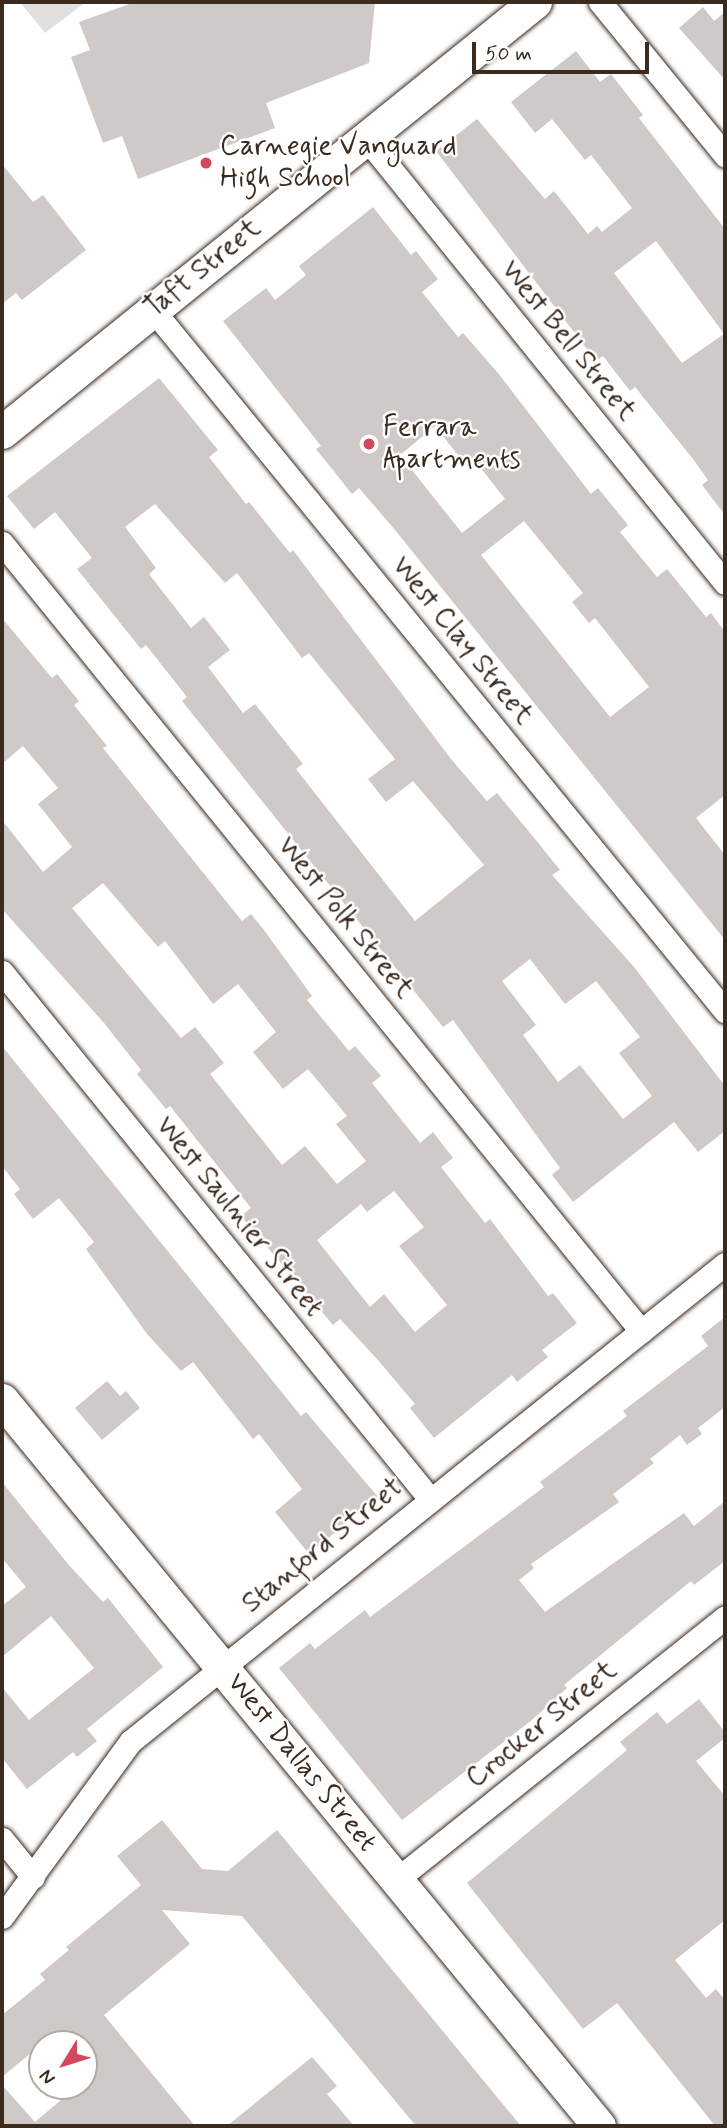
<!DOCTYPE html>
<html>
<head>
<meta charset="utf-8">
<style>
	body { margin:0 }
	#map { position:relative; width:727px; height:2128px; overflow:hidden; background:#fff; font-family:Mynerve,sans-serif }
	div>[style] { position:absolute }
	.green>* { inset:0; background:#e2e0de }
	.building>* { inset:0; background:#cfcac7 }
	.roads { filter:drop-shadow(0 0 2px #3b2a1e) drop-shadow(0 0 2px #3b2a1e) }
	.street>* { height:23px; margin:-11.5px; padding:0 11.5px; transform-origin:11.5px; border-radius:11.5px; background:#fff }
	.secondary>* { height:33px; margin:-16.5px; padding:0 16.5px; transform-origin:16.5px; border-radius:16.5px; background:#fff }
	.dots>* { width:19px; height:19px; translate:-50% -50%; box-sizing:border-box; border:4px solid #fff; border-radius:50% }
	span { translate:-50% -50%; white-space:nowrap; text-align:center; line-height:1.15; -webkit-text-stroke:5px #fff; paint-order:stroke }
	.poi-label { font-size:28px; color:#3b2a1e }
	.left { translate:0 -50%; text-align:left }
	.street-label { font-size:28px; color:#3b2a1e }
	.frame { position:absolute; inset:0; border:4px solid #3b2a1e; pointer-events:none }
	.north { position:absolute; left:28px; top:2030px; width:70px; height:70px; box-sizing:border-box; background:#fff; border:2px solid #b1aaa5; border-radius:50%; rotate:232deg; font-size:19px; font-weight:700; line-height:28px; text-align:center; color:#3b2a1e }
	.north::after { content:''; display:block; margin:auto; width:24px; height:32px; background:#d1495b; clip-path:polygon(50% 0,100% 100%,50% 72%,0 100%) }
	.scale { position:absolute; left:472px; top:42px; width:177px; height:32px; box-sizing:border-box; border:4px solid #3b2a1e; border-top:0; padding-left:9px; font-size:21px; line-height:24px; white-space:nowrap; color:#3b2a1e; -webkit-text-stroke:5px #fff; paint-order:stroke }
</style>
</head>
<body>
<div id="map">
	<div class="green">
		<i style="clip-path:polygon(20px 2px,86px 2px,45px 33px)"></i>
	</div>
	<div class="building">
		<i style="clip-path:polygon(135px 2px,375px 2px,369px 63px,266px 103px,275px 128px,138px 179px,122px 136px,103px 143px,71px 57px,90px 50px,79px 22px)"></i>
		<i style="clip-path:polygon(703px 7px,714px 21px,725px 12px,725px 80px,679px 28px)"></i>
		<i style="clip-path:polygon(evenodd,576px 51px,600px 82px,611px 74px,643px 115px,639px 118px,725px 229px,725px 515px,702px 485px,708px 480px,693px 459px,635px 387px,630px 391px,603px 356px,596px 361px,436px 151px,477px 119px,545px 199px,554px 191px,588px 234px,597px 226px,602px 232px,632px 208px,591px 155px,585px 160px,552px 119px,535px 133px,511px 102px,576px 51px,656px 241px,724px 334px,682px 363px,614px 273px,656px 241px)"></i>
		<i style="clip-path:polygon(2px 164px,33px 202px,43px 195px,86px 250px,22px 300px,16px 293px,2px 304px)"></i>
		<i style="clip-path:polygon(evenodd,373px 207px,411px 255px,416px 251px,438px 279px,422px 292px,458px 337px,463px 333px,498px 373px,591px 494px,598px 488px,611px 504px,628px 525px,620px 532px,657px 577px,667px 569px,706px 617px,711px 613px,725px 632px,725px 795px,696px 818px,725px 855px,725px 940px,395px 530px,359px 488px,352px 494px,316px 449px,321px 446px,223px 321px,266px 288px,275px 300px,306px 275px,299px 266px,373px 207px,435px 426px,465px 464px,473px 458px,505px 499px,462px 533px,400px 455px,435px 426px,373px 207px,524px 521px,583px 593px,572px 602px,589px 623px,595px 618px,649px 687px,610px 717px,481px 555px,524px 521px)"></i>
		<i style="clip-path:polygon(evenodd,159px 378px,218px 450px,209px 457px,246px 504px,249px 502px,290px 553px,293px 550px,451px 759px,487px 801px,497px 793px,535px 839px,560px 870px,552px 875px,634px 967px,725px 1086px,725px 1131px,698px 1152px,674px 1122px,573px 1202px,552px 1175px,560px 1168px,453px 1020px,443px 1027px,182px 701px,187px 697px,146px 645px,141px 649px,77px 569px,92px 558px,55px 512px,34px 529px,7px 496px,159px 378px,155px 504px,225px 583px,237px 573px,302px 658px,309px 653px,395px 759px,368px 779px,386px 802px,413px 781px,484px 865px,415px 921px,296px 769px,303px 764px,255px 704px,243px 713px,208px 667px,230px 650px,204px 617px,191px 628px,149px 574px,156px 568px,125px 527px,155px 504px,159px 378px,530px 959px,565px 1004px,596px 981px,640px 1037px,619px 1053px,652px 1096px,623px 1119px,580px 1065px,558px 1082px,523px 1035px,536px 1025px,502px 981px,530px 959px)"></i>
		<i style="clip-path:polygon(evenodd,2px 618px,52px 678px,57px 674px,79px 701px,74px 705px,107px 746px,103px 748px,242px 921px,251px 914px,264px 930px,312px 996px,307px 1000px,349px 1051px,355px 1046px,381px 1076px,372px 1083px,420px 1143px,433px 1132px,453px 1158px,441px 1167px,485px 1223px,490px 1219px,548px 1296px,553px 1293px,577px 1323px,542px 1350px,548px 1357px,517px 1382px,512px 1375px,434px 1438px,410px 1408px,415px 1404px,377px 1359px,340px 1319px,333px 1325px,241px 1216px,251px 1208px,170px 1106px,166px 1109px,137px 1074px,141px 1070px,104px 1023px,2px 909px,2px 820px,43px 872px,72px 847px,38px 804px,58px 788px,23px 746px,2px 764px,2px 618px,103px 883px,158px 947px,165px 941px,213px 1004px,238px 984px,276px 1032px,253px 1052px,283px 1089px,308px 1069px,347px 1116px,336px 1124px,366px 1161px,337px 1184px,305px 1146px,282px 1165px,210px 1074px,224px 1063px,195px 1027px,181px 1038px,72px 908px,103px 883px,2px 618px,394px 1191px,424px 1227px,399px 1246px,447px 1305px,415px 1332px,384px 1294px,370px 1307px,317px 1240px,361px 1204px,367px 1212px,394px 1191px)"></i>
		<i style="clip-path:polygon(2px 1046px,301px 1416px,306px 1412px,378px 1497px,309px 1554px,275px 1512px,302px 1489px,259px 1434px,253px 1439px,193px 1362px,181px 1371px,147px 1334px,86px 1249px,94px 1242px,59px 1198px,33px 1219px,14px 1194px,20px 1189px,2px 1166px)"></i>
		<i style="clip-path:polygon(725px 1317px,725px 1407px,698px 1428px,702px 1434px,687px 1445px,680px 1435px,650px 1459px,654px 1463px,613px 1494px,619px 1502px,531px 1564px,534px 1568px,519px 1580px,545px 1612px,684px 1513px,694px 1526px,725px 1501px,725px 1561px,694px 1585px,691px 1581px,564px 1685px,567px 1688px,532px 1720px,402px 1820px,279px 1668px,310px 1643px,315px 1649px,365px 1610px,370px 1617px,544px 1487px,540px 1482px,627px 1416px,623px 1411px,708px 1346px,701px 1336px)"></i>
		<i style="clip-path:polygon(107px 1381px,120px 1396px,126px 1391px,140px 1408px,102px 1440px,75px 1408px)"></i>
		<i style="clip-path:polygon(2px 1482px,68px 1564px,103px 1602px,108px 1598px,163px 1667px,87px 1729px,97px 1741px,77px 1757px,73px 1752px,27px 1789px,2px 1758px,2px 1687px,29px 1720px,94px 1668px,51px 1616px,2px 1657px,2px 1606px,26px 1587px,2px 1558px)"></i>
		<i style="clip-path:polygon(699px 1699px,725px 1732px,725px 1738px,696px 1761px,725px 1796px,725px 1920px,675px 1960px,706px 1998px,716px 1989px,725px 2000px,725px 2126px,715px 2126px,617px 2003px,583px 2029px,467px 1883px,627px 1750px,620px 1742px,657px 1712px,667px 1724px)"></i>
		<i style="clip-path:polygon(162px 1820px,202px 1869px,228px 1871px,277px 1830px,521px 2126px,416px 2126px,242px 1916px,162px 1910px,190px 1944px,104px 2015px,195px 2126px,2px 2126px,2px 2085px,35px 2122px,68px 2094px,61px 2086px,84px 2086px,84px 2044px,42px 2044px,2px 2077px,2px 2015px,45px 1980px,40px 1974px,69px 1950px,66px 1947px,141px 1885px,117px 1856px)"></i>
		<i style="clip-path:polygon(312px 2057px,337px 2086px,327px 2094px,354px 2126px,227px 2126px)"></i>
	</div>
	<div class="roads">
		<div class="street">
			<i style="left:600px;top:2px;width:198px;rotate:50.8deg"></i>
			<i style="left:365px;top:137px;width:573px;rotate:51.09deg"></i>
			<i style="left:153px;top:310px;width:905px;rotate:50.79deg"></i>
			<i style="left:2px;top:543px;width:1015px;rotate:50.96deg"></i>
			<i style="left:2px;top:972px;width:679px;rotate:50.92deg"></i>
			<i style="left:2px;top:1839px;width:49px;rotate:50.8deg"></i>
			<i style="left:396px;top:1880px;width:421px;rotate:-38.6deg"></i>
			<i style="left:2px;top:1917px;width:218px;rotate:-53.8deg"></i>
			<i style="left:131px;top:1741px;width:762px;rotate:-38.77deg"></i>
		</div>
		<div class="secondary">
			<i style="left:2px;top:432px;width:685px;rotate:-38.9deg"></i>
			<i style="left:2px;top:1400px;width:940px;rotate:50.57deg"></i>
		</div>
	</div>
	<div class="dots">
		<i style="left:206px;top:163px;background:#d1495b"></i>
		<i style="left:369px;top:444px;background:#d1495b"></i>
	</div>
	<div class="poi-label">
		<span class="left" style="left:220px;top:163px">Carnegie Vanguard<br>High School</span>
		<span class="left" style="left:383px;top:444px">Ferrara<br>Apartments</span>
	</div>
	<div class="street-label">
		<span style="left:203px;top:269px;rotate:-39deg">Taft Street</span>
		<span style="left:568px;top:341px;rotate:51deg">West Bell Street</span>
		<span style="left:462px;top:641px;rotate:51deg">West Clay Street</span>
		<span style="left:345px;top:918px;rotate:51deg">West Polk Street</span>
		<span style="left:239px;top:1217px;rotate:51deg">West Saulnier Street</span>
		<span style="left:323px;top:1546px;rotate:-39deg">Stanford Street</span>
		<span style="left:542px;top:1725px;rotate:-39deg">Crocker Street</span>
		<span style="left:301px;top:1763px;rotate:51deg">West Dallas Street</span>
	</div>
	<div class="frame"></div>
	<div class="north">N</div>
	<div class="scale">50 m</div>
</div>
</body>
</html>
